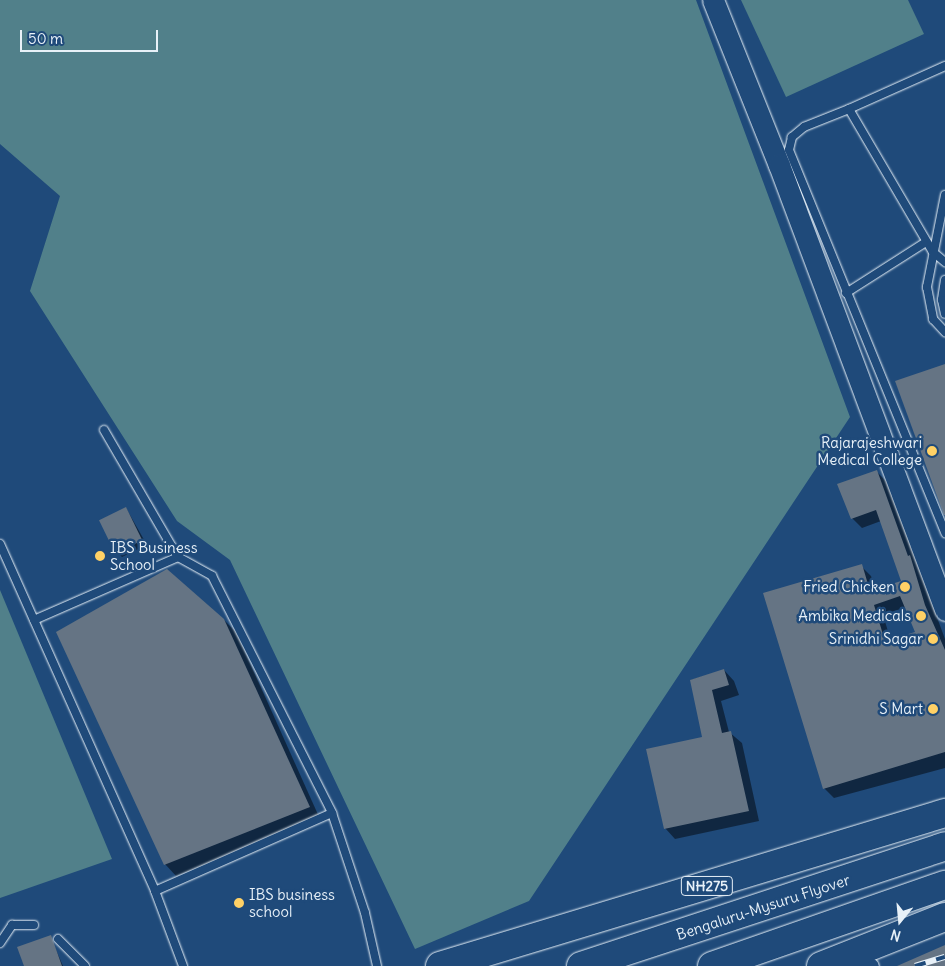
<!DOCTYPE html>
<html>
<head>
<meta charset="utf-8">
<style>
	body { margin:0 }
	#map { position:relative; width:945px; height:966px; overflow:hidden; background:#1f4a7a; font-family:Delius,sans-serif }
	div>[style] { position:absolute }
	.green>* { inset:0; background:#51808a }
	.shadow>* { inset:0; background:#0007 }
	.building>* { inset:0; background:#657484; transform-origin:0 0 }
	.roads { filter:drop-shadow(0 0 1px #e8f1f8) drop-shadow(0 0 1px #e8f1f8) }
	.lane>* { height:8px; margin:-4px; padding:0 4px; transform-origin:4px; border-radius:4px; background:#1f4a7a }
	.street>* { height:15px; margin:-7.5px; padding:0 7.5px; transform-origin:7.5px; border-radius:7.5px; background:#1f4a7a }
	.secondary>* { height:21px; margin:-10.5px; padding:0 10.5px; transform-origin:10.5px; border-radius:10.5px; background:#1f4a7a }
	.highway>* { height:28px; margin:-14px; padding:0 14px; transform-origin:14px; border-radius:14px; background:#1f4a7a }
	.rail>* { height:5.5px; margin-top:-2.75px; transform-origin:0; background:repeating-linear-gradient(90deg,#1f4a7a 0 11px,#e8f1f8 0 22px); box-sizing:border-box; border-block:1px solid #e8f1f8 }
	.dots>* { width:14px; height:14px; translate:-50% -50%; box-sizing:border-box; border:2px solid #1f4a7a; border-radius:50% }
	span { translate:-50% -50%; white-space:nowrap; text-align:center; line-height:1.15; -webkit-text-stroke:5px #1f4a7a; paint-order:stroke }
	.shield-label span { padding:1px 4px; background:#1f4a7a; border:1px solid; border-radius:4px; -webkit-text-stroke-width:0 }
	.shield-label { font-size:14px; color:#e8f1f8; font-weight:700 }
	.poi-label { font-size:15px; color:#e8f1f8 }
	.right { translate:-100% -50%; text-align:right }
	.left { translate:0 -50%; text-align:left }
	.street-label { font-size:15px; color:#e8f1f8 }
	.north { position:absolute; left:875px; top:896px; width:50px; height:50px; -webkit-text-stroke:4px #1f4a7a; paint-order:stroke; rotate:197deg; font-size:14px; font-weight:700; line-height:20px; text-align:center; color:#e8f1f8 }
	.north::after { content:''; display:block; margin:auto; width:18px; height:22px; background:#e8f1f8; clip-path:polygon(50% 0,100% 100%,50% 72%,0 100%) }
	.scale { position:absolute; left:20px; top:30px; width:138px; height:22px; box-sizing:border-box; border:2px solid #e8f1f8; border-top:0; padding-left:6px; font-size:15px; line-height:18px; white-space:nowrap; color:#e8f1f8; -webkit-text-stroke:4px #1f4a7a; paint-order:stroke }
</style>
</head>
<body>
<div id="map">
	<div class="green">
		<i style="clip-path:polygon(0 0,696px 0,850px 417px,529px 901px,415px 949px,230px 560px,177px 521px,30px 291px,60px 196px,0 144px)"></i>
		<i style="clip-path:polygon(741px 0,908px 0,924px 34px,786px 97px)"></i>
		<i style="clip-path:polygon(0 590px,112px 859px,0 898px)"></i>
	</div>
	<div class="shadow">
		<i style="clip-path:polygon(evenodd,876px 471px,887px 482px,945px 639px,945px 768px,834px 798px,824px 788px,861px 566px,871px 576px,876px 591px,902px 581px,881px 521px,862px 528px,852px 518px,876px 471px,906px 607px,917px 633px,891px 641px,883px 615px,906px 607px)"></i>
		<i style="clip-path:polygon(126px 508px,147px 545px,122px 557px,117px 552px)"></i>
		<i style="clip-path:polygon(224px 620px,236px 632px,320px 819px,176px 876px,165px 864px)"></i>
		<i style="clip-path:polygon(724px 670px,734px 681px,739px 695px,721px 701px,729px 732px,742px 743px,759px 821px,675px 839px,665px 828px,703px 738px,691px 680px)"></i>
		<i style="clip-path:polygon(50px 936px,63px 966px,25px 966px)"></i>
	</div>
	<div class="building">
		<i style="clip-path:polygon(945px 364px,945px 515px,944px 515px,895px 381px)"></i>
		<i style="clip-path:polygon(evenodd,877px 470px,908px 556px,910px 555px,925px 605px,945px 650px,945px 752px,823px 789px,763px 593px,862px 564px,870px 591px,901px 581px,876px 510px,851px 519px,837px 484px,877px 470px,900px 596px,915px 632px,885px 641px,874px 605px,900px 596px)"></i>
		<i style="left:126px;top:507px;width:37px;height:30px;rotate:64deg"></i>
		<i style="clip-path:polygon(167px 569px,224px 619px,310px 807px,164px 865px,56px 632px)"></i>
		<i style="clip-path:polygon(724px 669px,729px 685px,712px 690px,722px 733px,731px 731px,749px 811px,664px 829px,646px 749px,702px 737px,690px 680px)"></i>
		<i style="clip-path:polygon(51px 935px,62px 966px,24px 966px,17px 947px)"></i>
		<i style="clip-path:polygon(945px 945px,945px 966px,897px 966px)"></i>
	</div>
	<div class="roads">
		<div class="lane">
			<i style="left:945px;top:66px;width:105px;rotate:155.9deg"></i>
			<i style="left:849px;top:109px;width:166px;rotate:59.6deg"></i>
			<i style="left:933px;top:252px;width:16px;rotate:40deg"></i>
			<i style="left:849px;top:109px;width:48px;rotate:158.2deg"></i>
			<i style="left:804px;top:127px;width:16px;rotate:140deg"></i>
			<i style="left:792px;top:137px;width:13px;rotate:103deg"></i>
			<i style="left:789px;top:150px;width:414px;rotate:67.8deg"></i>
			<i style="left:945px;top:195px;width:94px;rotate:101.1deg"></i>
			<i style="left:927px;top:287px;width:33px;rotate:79deg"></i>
			<i style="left:933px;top:319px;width:18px;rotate:47deg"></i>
			<i style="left:945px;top:280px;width:20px;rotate:99deg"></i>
			<i style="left:942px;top:300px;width:14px;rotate:78deg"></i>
			<i style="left:846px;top:293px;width:95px;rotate:-32.5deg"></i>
			<i style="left:104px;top:430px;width:147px;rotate:59.8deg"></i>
			<i style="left:0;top:544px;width:380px;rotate:65.9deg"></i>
			<i style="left:155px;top:891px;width:193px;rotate:-23.8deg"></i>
			<i style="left:332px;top:813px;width:105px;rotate:71.7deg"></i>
			<i style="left:365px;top:913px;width:54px;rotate:77.2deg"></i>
			<i style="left:34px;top:620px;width:157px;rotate:-23.6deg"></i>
			<i style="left:178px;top:557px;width:39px;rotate:29deg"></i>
			<i style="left:212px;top:576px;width:266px;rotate:63.1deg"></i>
			<i style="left:155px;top:891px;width:80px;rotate:69.5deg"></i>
			<i style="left:58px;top:939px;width:38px;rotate:45deg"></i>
			<i style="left:0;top:943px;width:22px;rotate:-56deg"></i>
			<i style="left:12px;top:925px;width:22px"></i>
		</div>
		<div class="street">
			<i style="left:847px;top:958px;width:25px;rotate:18deg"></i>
		</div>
		<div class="secondary">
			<i style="left:713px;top:0;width:178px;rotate:68.2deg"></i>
			<i style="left:779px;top:165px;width:475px;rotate:69.5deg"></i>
		</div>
		<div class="highway">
			<i style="left:440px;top:966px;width:528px;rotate:-16.86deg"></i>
			<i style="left:581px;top:966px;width:383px;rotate:-18.2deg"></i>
			<i style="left:712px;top:966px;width:247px;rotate:-19.2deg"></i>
			<i style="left:821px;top:966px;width:133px;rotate:-21.6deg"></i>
		</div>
	</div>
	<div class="rail">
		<i style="left:915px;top:966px;width:31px;rotate:-17deg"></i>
	</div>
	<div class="dots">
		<i style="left:932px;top:451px;background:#ffd166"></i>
		<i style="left:100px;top:556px;background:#ffd166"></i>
		<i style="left:905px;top:587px;background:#ffd166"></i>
		<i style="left:921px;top:616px;background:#ffd166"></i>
		<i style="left:933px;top:639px;background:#ffd166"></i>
		<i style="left:933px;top:709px;background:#ffd166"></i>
		<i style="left:239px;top:903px;background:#ffd166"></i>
	</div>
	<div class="shield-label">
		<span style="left:707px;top:886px">NH275</span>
	</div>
	<div class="poi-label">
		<span class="right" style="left:922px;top:451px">Rajarajeshwari<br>Medical College</span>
		<span class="left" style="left:110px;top:556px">IBS Business<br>School</span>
		<span class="right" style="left:895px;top:587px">Fried Chicken</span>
		<span class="right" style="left:911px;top:616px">Ambika Medicals</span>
		<span class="right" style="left:923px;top:639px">Srinidhi Sagar</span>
		<span class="right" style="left:923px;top:709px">S Mart</span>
		<span class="left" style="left:249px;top:903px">IBS business<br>school</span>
	</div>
	<div class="street-label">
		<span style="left:763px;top:907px;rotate:-18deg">Bengaluru-Mysuru Flyover</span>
	</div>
	<div class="north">N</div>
	<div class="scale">50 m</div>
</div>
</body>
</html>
